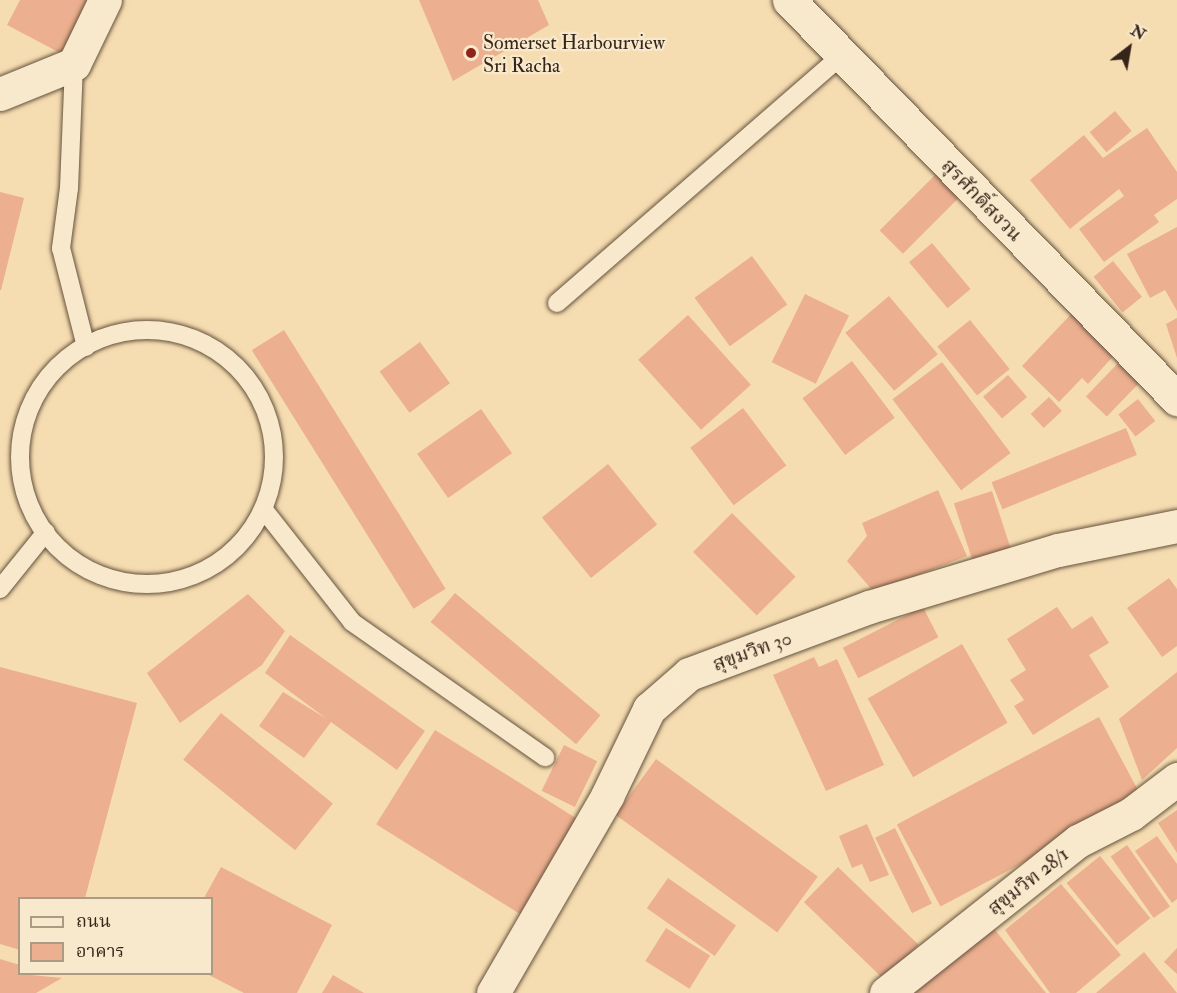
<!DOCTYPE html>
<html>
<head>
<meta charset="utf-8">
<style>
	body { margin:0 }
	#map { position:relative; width:1177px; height:993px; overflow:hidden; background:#f6ddb1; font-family:"IM FELL Double Pica","Noto Serif Thai",serif }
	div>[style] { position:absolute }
	.building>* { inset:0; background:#ecaf8f; transform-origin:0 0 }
	.roads { filter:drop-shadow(0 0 2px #65523e) drop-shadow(0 0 2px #65523e) }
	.lane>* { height:18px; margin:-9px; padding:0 9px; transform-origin:9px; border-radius:9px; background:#f9e9cc }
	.lane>.ring { margin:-9px; padding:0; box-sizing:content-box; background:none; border:18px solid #f9e9cc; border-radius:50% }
	.street>* { height:33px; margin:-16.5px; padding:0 16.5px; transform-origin:16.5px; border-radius:16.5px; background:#f9e9cc }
	.secondary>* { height:33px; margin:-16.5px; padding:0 16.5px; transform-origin:16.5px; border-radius:16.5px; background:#f9e9cc }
	.dots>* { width:16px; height:16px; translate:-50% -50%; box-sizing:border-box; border:3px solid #f9e9cc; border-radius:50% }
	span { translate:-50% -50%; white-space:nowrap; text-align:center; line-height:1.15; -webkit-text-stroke:4.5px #f9e9cc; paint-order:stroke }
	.poi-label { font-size:20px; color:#352418 }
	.left { translate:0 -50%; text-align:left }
	.street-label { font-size:20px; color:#352418 }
	.legend { position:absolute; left:18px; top:897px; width:195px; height:78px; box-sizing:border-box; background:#f9e9cc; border:2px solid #ab9a84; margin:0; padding:8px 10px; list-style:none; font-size:18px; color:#352418 }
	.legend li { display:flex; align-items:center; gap:12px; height:30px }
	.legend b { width:30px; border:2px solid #ab9a84 }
	.north { position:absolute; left:1099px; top:18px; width:60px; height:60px; -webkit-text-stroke:4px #f9e9cc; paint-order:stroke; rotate:31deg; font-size:16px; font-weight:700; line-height:24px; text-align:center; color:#352418 }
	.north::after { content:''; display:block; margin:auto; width:21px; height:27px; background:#352418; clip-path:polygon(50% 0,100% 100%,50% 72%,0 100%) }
</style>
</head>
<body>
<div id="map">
	<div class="building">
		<i style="clip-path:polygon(20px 0,98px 0,68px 57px,7px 25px)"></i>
		<i style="clip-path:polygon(419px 0,538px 0,549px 25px,453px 81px)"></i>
		<i style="left:1115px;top:111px;width:26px;height:33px;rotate:50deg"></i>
		<i style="clip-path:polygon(1147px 128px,1177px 172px,1177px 199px,1154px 215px,1159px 222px,1104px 262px,1079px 229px,1124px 196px,1119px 189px,1070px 229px,1030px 180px,1084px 135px,1103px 158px)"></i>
		<i style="left:939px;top:171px;width:33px;height:84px;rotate:45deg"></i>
		<i style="clip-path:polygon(0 192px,24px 198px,1px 290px,0 290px)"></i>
		<i style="clip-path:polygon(1177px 227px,1177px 311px,1165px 290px,1150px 298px,1127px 254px)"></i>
		<i style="left:932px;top:243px;width:60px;height:30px;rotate:50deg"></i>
		<i style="left:752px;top:256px;width:60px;height:71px;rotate:54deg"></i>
		<i style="left:1113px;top:261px;width:46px;height:25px;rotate:51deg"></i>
		<i style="left:805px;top:294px;width:49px;height:76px;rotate:26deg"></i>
		<i style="left:889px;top:296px;width:76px;height:57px;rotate:50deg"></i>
		<i style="clip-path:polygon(1074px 311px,1117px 352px,1088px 384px,1082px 378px,1059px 402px,1022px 366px)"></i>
		<i style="left:688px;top:315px;width:94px;height:67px;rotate:48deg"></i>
		<i style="clip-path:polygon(1177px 318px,1177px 358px,1166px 324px)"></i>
		<i style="left:970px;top:320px;width:63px;height:42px;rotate:51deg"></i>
		<i style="left:284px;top:330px;width:305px;height:38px;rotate:58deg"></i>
		<i style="left:420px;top:342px;width:51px;height:50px;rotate:54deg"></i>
		<i style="left:1122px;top:359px;width:29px;height:52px;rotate:44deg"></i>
		<i style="left:852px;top:361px;width:71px;height:62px;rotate:53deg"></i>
		<i style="left:942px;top:362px;width:114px;height:62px;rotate:53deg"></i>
		<i style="left:1008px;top:375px;width:29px;height:33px;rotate:49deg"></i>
		<i style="left:1049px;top:397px;width:19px;height:25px;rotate:47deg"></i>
		<i style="left:1138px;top:399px;width:28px;height:25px;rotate:52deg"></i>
		<i style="left:743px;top:408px;width:72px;height:66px;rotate:53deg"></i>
		<i style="left:481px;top:409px;width:54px;height:78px;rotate:55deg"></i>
		<i style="left:1126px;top:428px;width:29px;height:145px;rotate:68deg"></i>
		<i style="left:608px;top:464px;width:78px;height:85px;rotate:51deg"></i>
		<i style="clip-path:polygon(938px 490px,967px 556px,874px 592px,847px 561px,867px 536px,862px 523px)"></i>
		<i style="left:992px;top:491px;width:61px;height:40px;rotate:72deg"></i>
		<i style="left:732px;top:513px;width:90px;height:55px;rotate:45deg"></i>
		<i style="clip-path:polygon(1169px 578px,1177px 589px,1177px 646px,1162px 657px,1127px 608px)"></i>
		<i style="left:455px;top:593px;width:190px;height:38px;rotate:40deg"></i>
		<i style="clip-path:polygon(248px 594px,285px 631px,262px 665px,180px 723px,147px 673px)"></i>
		<i style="left:923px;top:607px;width:34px;height:90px;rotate:63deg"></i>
		<i style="clip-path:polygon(1057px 607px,1072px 629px,1092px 616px,1109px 643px,1089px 655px,1109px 687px,1033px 735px,1014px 706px,1024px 700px,1010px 680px,1026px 670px,1007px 639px)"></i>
		<i style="clip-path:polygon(290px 635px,425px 731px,397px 770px,331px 722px,304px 758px,259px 726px,283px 692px,327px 719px,265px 673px)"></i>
		<i style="left:962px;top:644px;width:91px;height:109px;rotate:60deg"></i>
		<i style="clip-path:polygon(814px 657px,819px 667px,837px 659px,884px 765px,826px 791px,773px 675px)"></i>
		<i style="clip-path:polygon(0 667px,137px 703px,85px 898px,20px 898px,20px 950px,0 944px)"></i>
		<i style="clip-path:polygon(1177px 672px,1177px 748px,1142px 780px,1119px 719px)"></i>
		<i style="left:221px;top:713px;width:144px;height:60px;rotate:39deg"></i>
		<i style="left:1099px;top:717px;width:93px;height:229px;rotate:62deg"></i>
		<i style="left:435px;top:730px;width:174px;height:111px;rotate:32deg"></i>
		<i style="left:564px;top:745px;width:37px;height:51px;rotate:26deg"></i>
		<i style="left:656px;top:759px;width:200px;height:69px;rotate:36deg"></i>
		<i style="clip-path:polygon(1177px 810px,1177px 853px,1158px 823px)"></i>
		<i style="clip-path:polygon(867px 824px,889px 875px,870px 882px,862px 864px,852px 868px,839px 836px)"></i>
		<i style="left:895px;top:828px;width:84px;height:22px;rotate:64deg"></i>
		<i style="clip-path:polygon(1157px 836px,1177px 864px,1177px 899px,1172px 903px,1135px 851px)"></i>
		<i style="left:1127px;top:845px;width:75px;height:20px;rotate:55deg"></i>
		<i style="left:1100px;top:856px;width:80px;height:43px;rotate:51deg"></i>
		<i style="clip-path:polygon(221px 867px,332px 925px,297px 993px,244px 993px,207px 974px,212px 974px,212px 898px,204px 898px)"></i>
		<i style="left:838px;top:867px;width:112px;height:49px;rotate:44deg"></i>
		<i style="left:668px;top:878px;width:83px;height:37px;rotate:35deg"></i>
		<i style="clip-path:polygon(1061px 884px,1121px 955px,1076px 993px,1050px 993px,1005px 930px)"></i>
		<i style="clip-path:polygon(991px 925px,1046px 993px,906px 993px)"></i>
		<i style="left:666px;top:928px;width:52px;height:39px;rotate:32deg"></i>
		<i style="clip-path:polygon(1177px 948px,1177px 974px,1164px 962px)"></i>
		<i style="clip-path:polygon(1144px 952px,1177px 993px,1096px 993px)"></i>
		<i style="clip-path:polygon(0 959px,20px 965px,20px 974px,62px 978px,36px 993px,0 993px)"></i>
		<i style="clip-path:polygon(333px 975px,364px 993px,322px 993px)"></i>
	</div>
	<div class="roads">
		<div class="lane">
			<i style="left:74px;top:64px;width:124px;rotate:92.3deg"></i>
			<i style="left:69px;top:188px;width:61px;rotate:97.6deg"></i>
			<i style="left:61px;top:248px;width:102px;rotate:75.8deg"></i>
			<i style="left:557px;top:303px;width:376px;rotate:-41deg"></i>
			<i class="ring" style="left:20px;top:330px;width:236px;height:236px"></i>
			<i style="left:264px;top:510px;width:142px;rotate:51.8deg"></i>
			<i style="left:352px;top:622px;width:236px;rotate:35deg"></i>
			<i style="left:0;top:589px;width:73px;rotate:-51.1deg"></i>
		</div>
		<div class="street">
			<i style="left:0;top:94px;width:80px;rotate:-22.1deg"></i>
			<i style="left:74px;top:64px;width:71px;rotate:-64.2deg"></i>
			<i style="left:493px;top:993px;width:228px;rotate:-59.9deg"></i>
			<i style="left:607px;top:796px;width:97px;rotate:-64.2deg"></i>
			<i style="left:649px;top:709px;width:53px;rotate:-41.2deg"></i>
			<i style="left:689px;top:674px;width:192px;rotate:-20.4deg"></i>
			<i style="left:869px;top:607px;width:197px;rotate:-16.8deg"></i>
			<i style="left:1058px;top:550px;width:121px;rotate:-11.4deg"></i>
			<i style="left:886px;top:993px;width:245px;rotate:-38.4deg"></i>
			<i style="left:1078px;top:841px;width:59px;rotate:-27deg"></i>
			<i style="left:1131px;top:814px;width:58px;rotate:-37.3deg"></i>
		</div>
		<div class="secondary">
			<i style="left:789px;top:0;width:557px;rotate:45.8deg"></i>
		</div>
	</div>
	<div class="dots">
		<i style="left:471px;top:53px;background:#8f2418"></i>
	</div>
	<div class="poi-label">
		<span class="left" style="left:483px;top:54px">Somerset Harbourview<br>Sri Racha</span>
	</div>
	<div class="street-label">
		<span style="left:982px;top:200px;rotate:46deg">สุรศักดิ์สงวน</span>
		<span style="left:752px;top:651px;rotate:-20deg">สุขุมวิท 30</span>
		<span style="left:1028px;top:881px;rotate:-38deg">สุขุมวิท 28/1</span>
	</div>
	<ul class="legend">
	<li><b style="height:8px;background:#f9e9cc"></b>ถนน</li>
	<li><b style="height:16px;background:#ecaf8f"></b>อาคาร</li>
	</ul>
	<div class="north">N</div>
</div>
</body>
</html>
